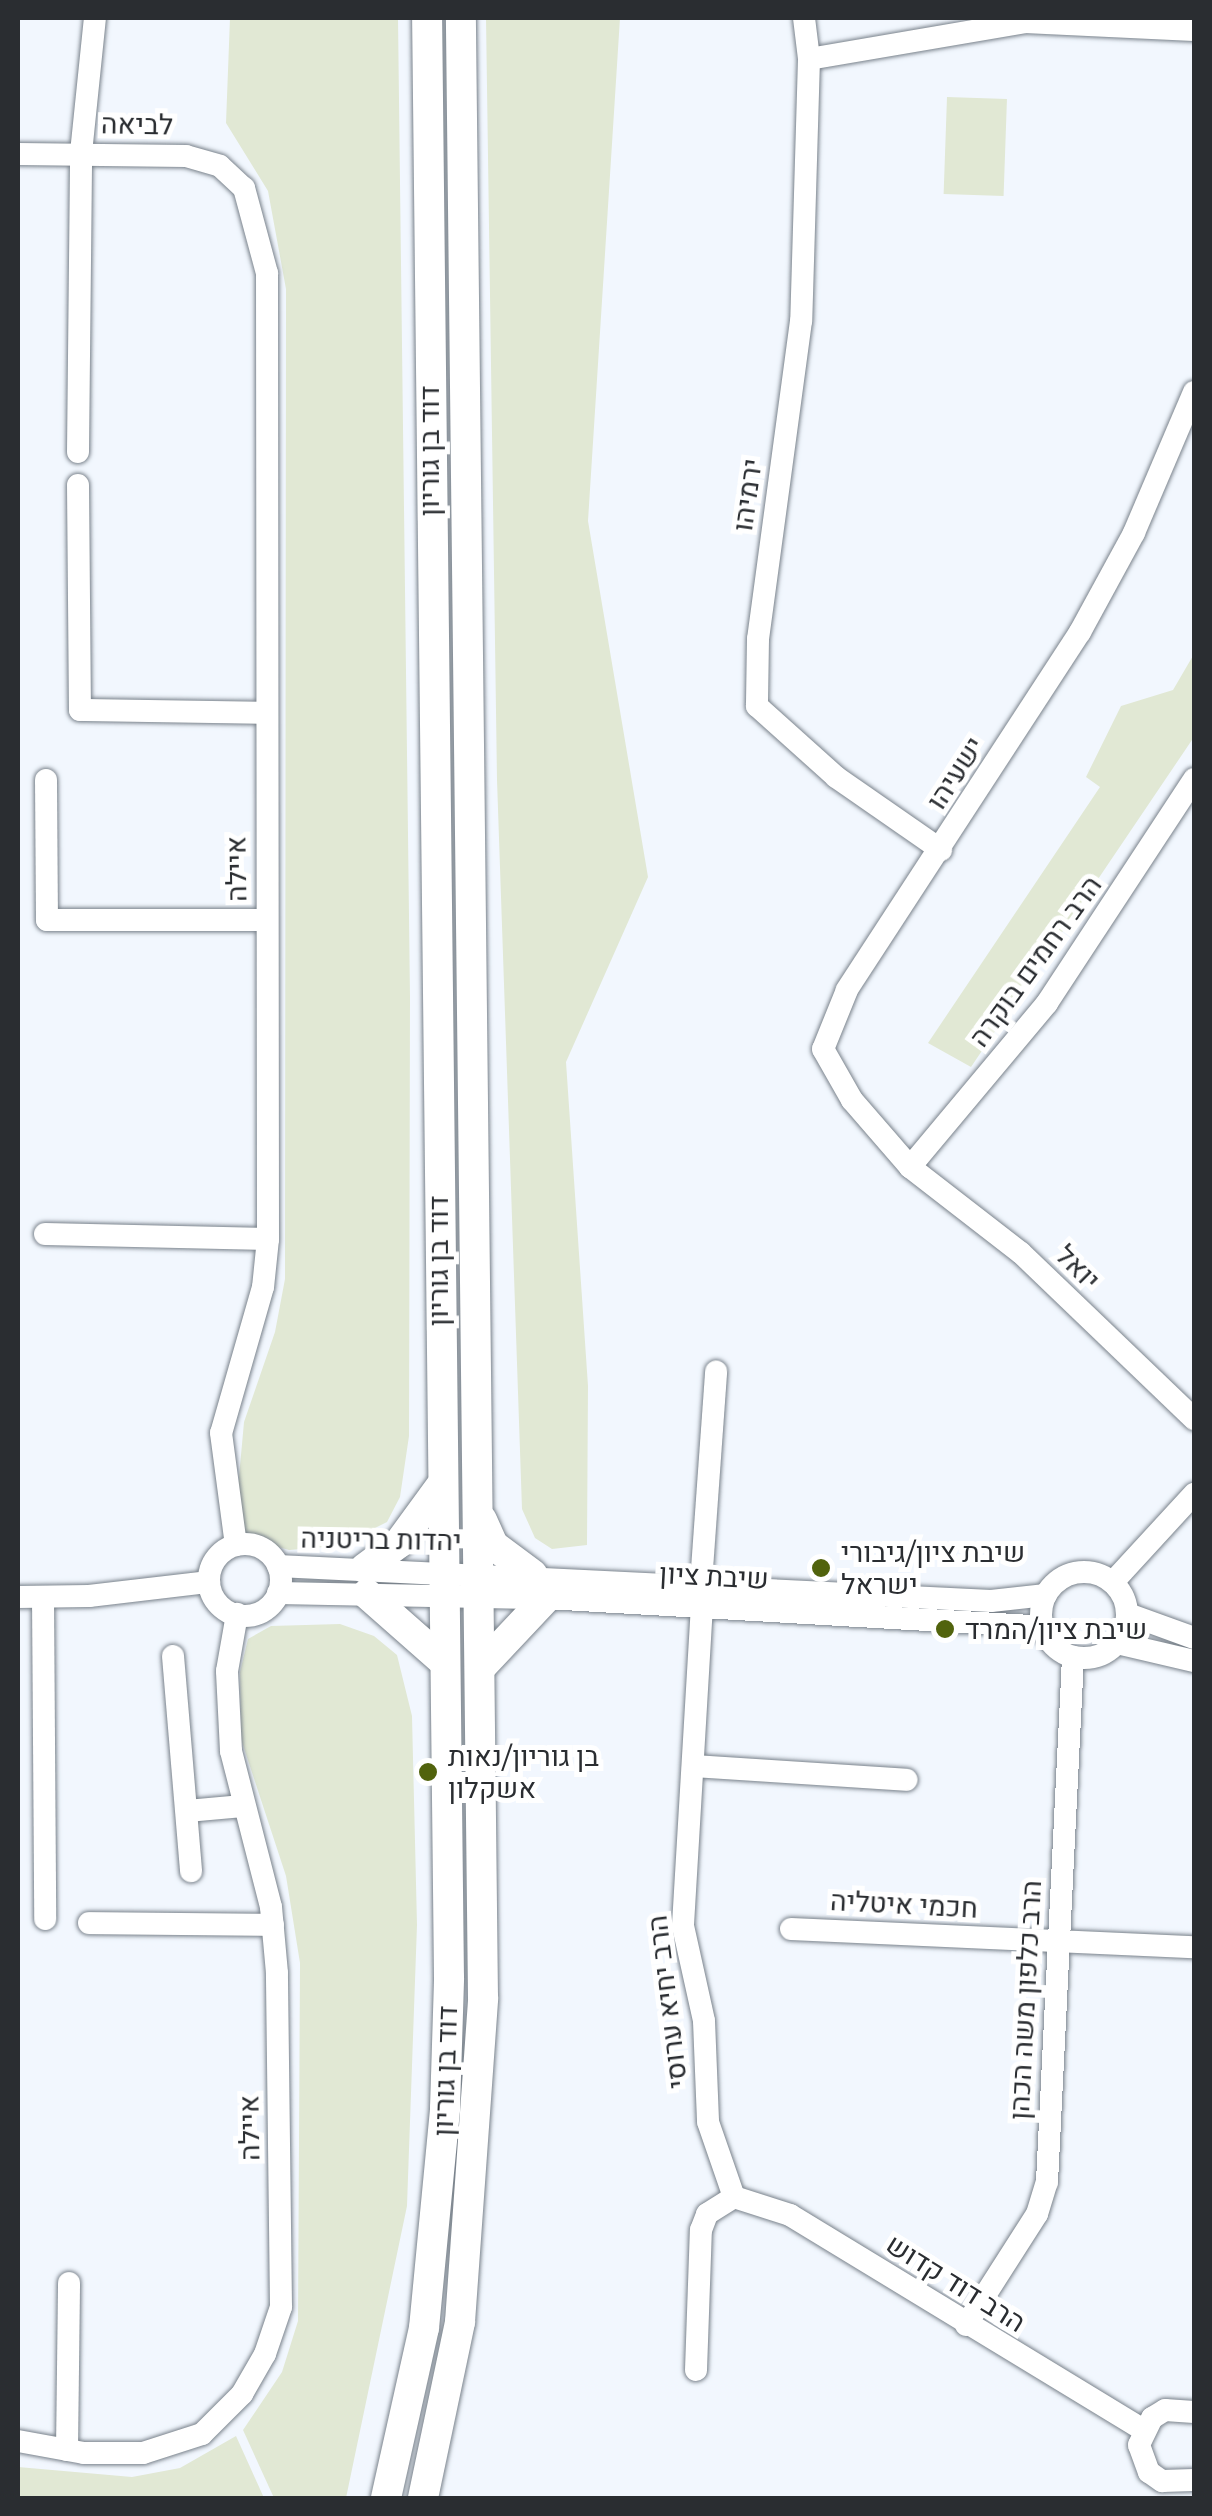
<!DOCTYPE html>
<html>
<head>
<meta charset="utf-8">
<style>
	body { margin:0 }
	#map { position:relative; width:1212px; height:2516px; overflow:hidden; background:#f2f7fe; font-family:Ubuntu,Heebo,sans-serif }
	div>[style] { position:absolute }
	.green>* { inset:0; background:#e1e8d4; transform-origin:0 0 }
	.roads { filter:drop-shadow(0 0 2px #79828b) drop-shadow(0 0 2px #79828b) }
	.minor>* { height:22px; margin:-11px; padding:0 11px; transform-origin:11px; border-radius:11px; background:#fff }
	.minor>.ring { margin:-11px; padding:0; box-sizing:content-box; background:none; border:22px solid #fff; border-radius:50% }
	.major>* { height:30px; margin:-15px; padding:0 15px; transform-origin:15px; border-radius:15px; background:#fff }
	.dots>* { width:28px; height:28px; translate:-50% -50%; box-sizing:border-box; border:5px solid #fff; border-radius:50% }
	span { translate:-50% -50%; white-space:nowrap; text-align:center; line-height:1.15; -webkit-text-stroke:10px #fff; paint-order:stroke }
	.street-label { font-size:28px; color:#2a2d31 }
	.poi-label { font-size:28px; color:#2a2d31 }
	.left { translate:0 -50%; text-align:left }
	.frame { position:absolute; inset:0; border:20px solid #2a2d31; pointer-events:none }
</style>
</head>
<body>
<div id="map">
	<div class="green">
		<i style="clip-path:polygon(230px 18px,398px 18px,410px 997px,409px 1436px,400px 1497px,387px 1522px,339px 1546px,289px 1550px,247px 1538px,236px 1510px,244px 1422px,275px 1332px,285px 1279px,286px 289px,268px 191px,226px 123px)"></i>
		<i style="clip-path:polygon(486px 18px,620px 18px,588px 521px,648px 877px,566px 1062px,588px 1386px,587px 1545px,552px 1549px,535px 1538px,522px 1509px,497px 780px)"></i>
		<i style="left:947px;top:97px;width:60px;height:97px;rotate:2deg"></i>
		<i style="clip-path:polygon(1194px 654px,1194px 737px,971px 1067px,928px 1043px,1100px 787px,1086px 777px,1121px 706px,1173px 690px)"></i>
		<i style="clip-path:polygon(340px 1624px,374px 1636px,397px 1655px,412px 1716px,417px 1925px,407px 2206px,346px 2498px,274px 2498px,243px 2430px,282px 2372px,298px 2321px,300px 1963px,286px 1876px,241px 1739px,240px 1672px,248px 1639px,271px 1626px)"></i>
		<i style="clip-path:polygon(236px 2436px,264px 2498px,18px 2498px,18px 2467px,132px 2477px,180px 2468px)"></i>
	</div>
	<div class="roads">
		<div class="minor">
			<i style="left:804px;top:18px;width:41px;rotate:83deg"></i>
			<i style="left:809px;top:59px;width:262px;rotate:91.7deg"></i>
			<i style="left:801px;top:321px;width:321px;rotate:97.7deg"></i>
			<i style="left:758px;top:639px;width:67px;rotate:90.9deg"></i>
			<i style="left:757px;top:706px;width:106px;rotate:41.9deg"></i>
			<i style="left:836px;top:777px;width:128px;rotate:34.8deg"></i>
			<i style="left:809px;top:59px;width:219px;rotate:-9.7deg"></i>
			<i style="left:1025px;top:22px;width:169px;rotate:2.7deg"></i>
			<i style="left:18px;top:154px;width:168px;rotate:0.7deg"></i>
			<i style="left:186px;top:156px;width:35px;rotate:16deg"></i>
			<i style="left:220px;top:166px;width:33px;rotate:43deg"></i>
			<i style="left:244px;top:188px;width:88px;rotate:74.9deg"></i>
			<i style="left:267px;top:273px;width:966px;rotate:89.94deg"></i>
			<i style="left:268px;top:1239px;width:48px;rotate:95.9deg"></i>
			<i style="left:263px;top:1287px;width:152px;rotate:106deg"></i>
			<i style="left:221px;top:1433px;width:113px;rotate:82.4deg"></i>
			<i style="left:1194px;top:392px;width:153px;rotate:113.1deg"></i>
			<i style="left:1134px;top:533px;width:113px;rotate:118.6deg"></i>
			<i style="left:1080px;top:632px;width:427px;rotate:123.1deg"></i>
			<i style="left:847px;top:990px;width:64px;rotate:112.1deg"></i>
			<i style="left:823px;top:1049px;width:59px;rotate:60.4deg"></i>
			<i style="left:852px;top:1100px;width:89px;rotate:49.1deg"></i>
			<i style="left:910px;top:1167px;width:140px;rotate:37.8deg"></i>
			<i style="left:1021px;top:1253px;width:240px;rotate:43.8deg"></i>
			<i style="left:78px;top:452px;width:299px;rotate:-89.4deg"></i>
			<i style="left:81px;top:153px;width:136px;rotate:-84.1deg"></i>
			<i style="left:78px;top:485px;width:225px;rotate:89.5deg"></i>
			<i style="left:80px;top:710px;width:185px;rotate:0.9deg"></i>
			<i style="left:46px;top:780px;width:140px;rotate:89.6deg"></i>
			<i style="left:47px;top:920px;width:220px"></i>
			<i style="left:910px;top:1167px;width:214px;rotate:-50.1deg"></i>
			<i style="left:1047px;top:1003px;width:268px;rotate:-56.7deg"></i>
			<i style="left:45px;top:1234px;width:223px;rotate:1.3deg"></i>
			<i class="ring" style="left:209px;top:1544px;width:50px;height:50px"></i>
			<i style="left:278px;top:1566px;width:714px;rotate:2.81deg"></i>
			<i style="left:991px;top:1601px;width:55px;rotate:-6.2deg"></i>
			<i class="ring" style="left:1041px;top:1572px;width:64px;height:64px"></i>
			<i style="left:1113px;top:1582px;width:120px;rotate:-47.4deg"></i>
			<i style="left:701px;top:1583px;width:212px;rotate:-85.9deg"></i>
			<i style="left:278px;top:1593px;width:268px;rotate:1.1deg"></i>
			<i style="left:546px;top:1598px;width:498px;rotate:3.3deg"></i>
			<i style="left:18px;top:1597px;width:71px;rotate:-0.8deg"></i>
			<i style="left:89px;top:1596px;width:121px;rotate:-6.7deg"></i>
			<i style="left:43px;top:1597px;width:322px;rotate:89.6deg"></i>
			<i style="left:702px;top:1605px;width:322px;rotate:93.4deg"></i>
			<i style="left:683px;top:1926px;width:97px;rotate:77.5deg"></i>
			<i style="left:704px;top:2021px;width:101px;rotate:87.7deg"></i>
			<i style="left:708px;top:2122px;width:79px;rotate:70.9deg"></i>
			<i style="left:1128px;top:1614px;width:70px;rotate:20deg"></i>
			<i style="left:1117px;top:1643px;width:79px;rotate:13.2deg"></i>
			<i style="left:173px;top:1656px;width:216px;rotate:85.2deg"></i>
			<i style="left:693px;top:1766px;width:214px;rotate:3.7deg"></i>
			<i style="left:187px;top:1811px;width:56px;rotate:-5.1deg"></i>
			<i style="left:89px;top:1923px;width:184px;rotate:0.6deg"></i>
			<i style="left:791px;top:1929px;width:403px;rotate:2.6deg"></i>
			<i style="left:734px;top:2197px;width:59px;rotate:17.8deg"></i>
			<i style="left:790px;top:2215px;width:413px;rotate:31.3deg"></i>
			<i style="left:966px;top:2325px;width:132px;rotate:-57.4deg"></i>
			<i style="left:1037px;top:2214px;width:34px;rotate:-73deg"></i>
			<i style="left:1047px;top:2182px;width:526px;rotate:-87.16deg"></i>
			<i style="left:696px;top:2370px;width:140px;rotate:-88deg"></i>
			<i style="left:701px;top:2230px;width:17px;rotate:-69deg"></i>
			<i style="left:707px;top:2214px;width:32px;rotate:-32deg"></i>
			<i style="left:1194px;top:2412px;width:29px;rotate:-176deg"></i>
			<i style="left:1165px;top:2410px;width:15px;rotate:148deg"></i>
			<i style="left:1152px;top:2418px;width:30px;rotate:116deg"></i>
			<i style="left:1139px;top:2445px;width:29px;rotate:70deg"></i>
			<i style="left:1149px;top:2472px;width:16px;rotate:35deg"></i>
			<i style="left:1162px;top:2481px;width:32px;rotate:-2deg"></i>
			<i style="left:18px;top:2441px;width:67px;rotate:10.3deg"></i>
			<i style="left:84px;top:2453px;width:59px"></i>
			<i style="left:143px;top:2453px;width:62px;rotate:-17.9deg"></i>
			<i style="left:202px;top:2434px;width:57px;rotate:-45deg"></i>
			<i style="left:242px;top:2394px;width:46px;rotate:-60.1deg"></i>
			<i style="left:265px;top:2354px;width:50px;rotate:-71.2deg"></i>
			<i style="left:281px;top:2307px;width:334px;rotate:-90.7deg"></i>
			<i style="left:277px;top:1973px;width:66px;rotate:-95.2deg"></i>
			<i style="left:271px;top:1907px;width:161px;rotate:-104.4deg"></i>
			<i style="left:231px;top:1751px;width:80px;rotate:-92.9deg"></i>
			<i style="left:227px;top:1671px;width:58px;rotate:-80deg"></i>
			<i style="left:67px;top:2450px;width:167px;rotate:-89.3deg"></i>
		</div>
		<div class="major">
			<i style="left:482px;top:1520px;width:27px;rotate:66deg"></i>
			<i style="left:493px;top:1545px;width:49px;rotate:36.6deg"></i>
			<i style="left:365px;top:1568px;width:42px;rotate:-36.3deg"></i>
			<i style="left:399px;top:1543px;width:69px;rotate:-53.8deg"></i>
			<i style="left:367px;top:1594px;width:101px;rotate:41.4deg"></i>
			<i style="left:482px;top:1666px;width:93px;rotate:-46.7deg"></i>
			<i style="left:386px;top:2498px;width:174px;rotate:-77.4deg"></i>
			<i style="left:424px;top:2328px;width:221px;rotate:-84.5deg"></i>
			<i style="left:445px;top:2108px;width:130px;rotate:-88.2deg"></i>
			<i style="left:449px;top:1978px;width:1960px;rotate:-90.64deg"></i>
			<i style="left:423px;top:2498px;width:180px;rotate:-78.1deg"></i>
			<i style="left:460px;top:2322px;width:325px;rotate:-85.9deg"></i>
			<i style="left:483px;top:1998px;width:1980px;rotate:-90.64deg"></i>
		</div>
	</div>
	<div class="dots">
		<i style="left:821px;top:1568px;background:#51630d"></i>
		<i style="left:945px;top:1629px;background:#51630d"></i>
		<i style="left:428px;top:1772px;background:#51630d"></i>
	</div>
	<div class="street-label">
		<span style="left:137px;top:124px;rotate:1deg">לביאה</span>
		<span style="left:429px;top:451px;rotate:-90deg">דוד בן גוריון</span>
		<span style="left:747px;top:495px;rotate:-82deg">ירמיהו</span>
		<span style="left:955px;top:773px;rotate:-57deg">ישעיהו</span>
		<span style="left:236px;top:869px;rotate:-91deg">איילה</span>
		<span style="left:1035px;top:961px;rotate:-54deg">הרב רחמים בוקרה</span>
		<span style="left:438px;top:1261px;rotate:-90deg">דוד בן גוריון</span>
		<span style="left:1078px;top:1267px;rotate:45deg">יואל</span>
		<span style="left:381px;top:1539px;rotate:1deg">יהדות בריטניה</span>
		<span style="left:714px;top:1576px;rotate:3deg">שיבת ציון</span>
		<span style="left:904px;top:1904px;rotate:3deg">חכמי איטליה</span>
		<span style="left:1025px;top:2000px;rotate:-87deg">הרב כלפון משה הכהן</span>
		<span style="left:667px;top:2002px;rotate:-97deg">הרב יחיא ערוסי</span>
		<span style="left:445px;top:2071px;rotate:-88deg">דוד בן גוריון</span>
		<span style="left:249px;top:2128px;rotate:-91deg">איילה</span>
		<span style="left:956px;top:2283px;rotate:32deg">הרב דוד קדוש</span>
	</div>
	<div class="poi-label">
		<span class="left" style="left:841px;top:1568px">שיבת ציון/גיבורי<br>ישראל</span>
		<span class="left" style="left:965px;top:1629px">שיבת ציון/המרד</span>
		<span class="left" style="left:448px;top:1772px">בן גוריון/נאות<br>אשקלון</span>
	</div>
	<div class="frame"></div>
</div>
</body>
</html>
